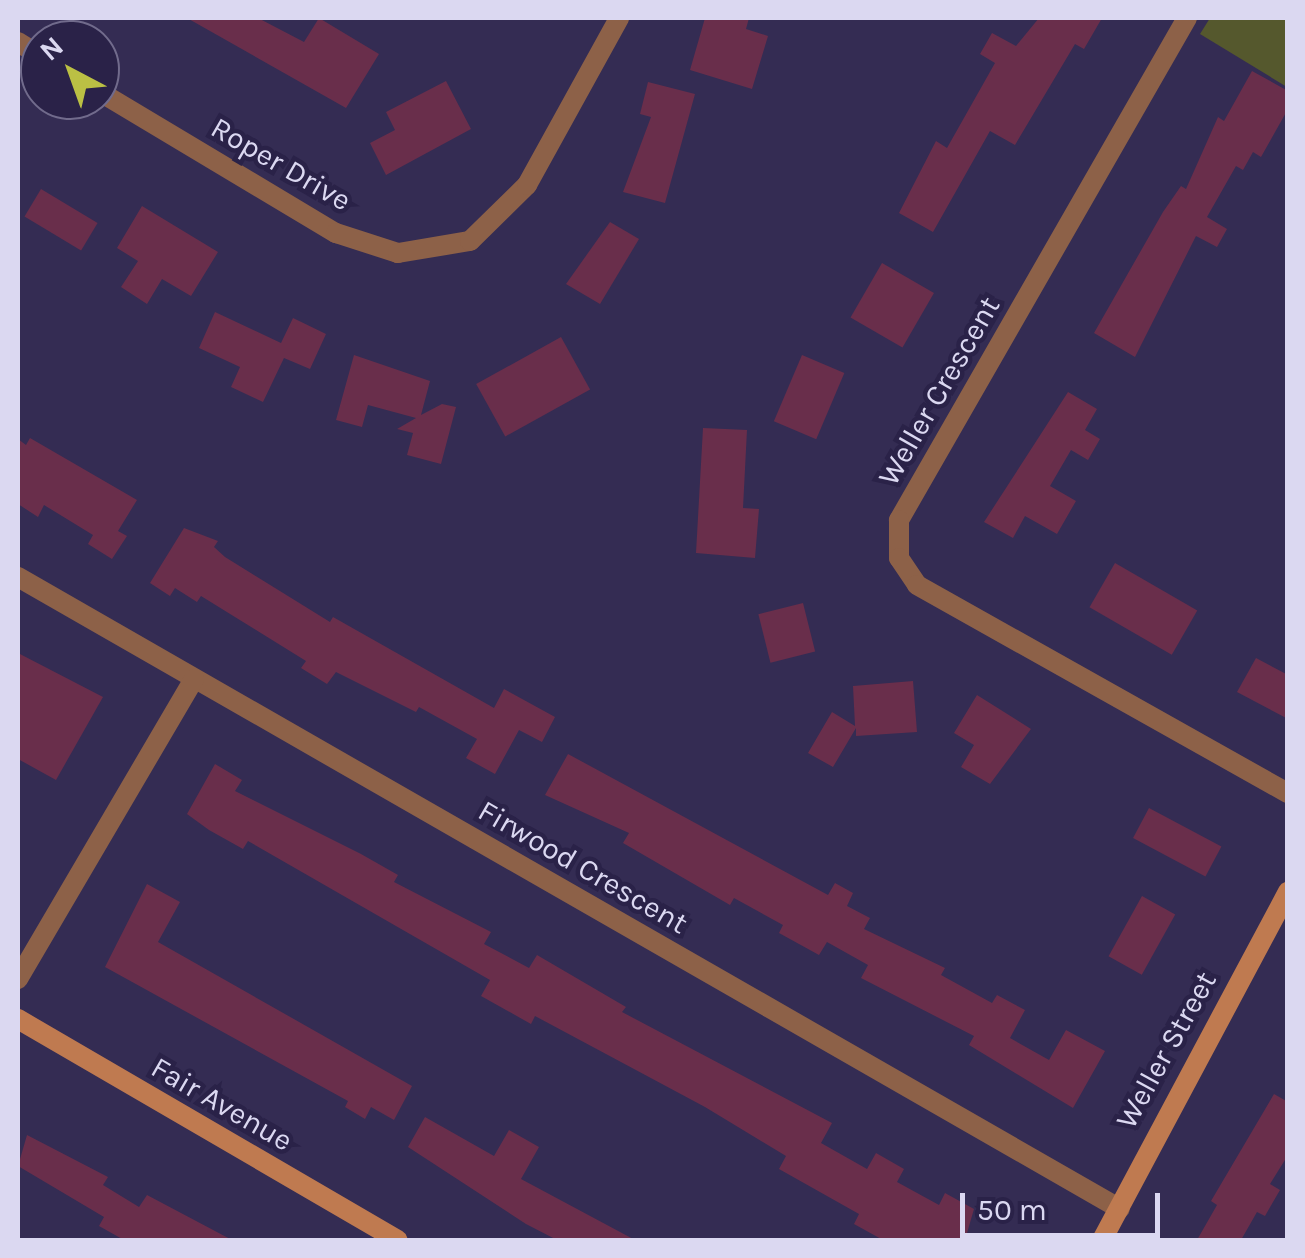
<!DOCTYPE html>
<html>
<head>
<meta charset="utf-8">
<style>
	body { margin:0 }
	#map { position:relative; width:1305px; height:1258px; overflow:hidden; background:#342c53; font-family:Karla,sans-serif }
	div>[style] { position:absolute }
	.green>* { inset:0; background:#55582d }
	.building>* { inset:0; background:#692e4b; transform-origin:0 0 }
	.street>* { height:20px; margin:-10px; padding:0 10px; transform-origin:10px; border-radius:10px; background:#8d6148 }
	.secondary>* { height:20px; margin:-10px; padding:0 10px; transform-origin:10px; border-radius:10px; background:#bf7a50 }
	span { translate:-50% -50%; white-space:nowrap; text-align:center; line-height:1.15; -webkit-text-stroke:9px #2a2248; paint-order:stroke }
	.street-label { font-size:30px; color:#dbd8f1 }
	.frame { position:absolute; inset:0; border:20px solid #dbd8f1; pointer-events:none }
	.north { position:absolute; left:20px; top:20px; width:100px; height:100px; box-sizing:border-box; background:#2a2248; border:2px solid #716b8c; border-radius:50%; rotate:319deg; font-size:28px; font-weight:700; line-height:40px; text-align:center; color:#dbd8f1 }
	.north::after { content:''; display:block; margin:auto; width:35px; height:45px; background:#bbc044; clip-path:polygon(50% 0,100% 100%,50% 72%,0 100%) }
	.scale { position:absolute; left:960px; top:1193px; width:200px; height:45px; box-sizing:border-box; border:5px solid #dbd8f1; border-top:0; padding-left:12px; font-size:30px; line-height:35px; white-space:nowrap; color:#dbd8f1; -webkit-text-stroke:8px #2a2248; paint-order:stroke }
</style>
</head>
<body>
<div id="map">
	<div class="green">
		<i style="clip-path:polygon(1210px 18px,1287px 18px,1287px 87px,1200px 34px)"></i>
	</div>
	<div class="building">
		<i style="clip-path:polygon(187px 18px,258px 18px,304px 42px,319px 18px,379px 54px,346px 108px)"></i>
		<i style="clip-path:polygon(705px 18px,749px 18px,746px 29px,768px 36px,752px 89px,690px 70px)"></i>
		<i style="clip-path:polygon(1039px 18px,1102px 18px,1084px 49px,1075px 44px,1015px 145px,990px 131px,933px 232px,899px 213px,936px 141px,947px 148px,995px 63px,980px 54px,992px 33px,1016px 46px)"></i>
		<i style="clip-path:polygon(1252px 71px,1288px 91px,1288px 109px,1261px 157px,1253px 152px,1243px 170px,1236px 166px,1207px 217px,1227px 229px,1217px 247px,1196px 236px,1135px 357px,1094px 333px,1163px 212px,1181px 186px,1186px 189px,1218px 117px,1224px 121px)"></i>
		<i style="clip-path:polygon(446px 81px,471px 129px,386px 175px,370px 143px,395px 130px,386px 112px)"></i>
		<i style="clip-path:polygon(648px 82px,695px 94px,665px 203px,623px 192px,651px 117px,640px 114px)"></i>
		<i style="left:41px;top:189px;width:66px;height:32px;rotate:31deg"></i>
		<i style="clip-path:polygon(142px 206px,218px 252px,191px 296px,162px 279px,147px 304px,121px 287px,138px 261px,117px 248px)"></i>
		<i style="clip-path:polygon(610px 222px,639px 239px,600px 304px,566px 284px)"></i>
		<i style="left:882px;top:263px;width:60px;height:63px;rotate:30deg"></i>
		<i style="clip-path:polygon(215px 312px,281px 343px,293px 318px,326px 334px,310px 369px,284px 358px,263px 402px,231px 387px,240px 367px,199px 348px)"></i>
		<i style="left:561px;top:337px;width:60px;height:97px;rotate:61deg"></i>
		<i style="clip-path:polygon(354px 355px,430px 381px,421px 415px,442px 404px,456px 407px,441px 464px,407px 455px,413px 433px,397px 429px,416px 418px,368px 405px,362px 427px,336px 420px)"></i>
		<i style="left:802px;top:355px;width:46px;height:72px;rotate:23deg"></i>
		<i style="clip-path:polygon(1068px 392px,1097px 409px,1085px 430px,1100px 439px,1088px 460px,1071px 450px,1050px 486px,1076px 501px,1057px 534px,1025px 516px,1013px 538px,984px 522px)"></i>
		<i style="clip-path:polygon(703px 428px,747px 430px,743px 508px,759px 509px,755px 558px,696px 553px)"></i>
		<i style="clip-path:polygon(30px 438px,137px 500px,118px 531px,127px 536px,112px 559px,88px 544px,93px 535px,44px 505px,38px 517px,18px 504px,18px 439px,26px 445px)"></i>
		<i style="clip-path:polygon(184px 528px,218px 541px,214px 547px,225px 557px,330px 622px,333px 617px,494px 708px,504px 689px,555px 717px,542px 742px,519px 730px,495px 774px,466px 758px,477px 739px,419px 707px,416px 712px,336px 672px,327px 684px,301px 668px,306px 661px,201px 596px,197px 602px,175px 588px,170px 596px,150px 583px)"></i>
		<i style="left:1115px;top:563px;width:95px;height:51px;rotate:30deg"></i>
		<i style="left:803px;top:603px;width:50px;height:46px;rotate:76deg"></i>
		<i style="clip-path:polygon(18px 653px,103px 697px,56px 780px,18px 759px)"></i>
		<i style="clip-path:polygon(1256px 658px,1288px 675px,1288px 719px,1237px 692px)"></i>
		<i style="clip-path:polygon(913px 681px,917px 732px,856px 736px,856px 728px,833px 767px,808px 753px,832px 712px,855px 726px,853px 686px)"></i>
		<i style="clip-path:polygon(977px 695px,1031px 729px,990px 784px,961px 767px,974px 745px,954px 733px)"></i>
		<i style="clip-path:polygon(568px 754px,828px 895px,835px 883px,853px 893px,847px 906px,870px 918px,864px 929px,945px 968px,941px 975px,992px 1003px,997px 995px,1025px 1010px,1010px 1038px,1049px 1060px,1066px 1030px,1105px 1051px,1073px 1108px,969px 1045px,974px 1036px,861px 978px,868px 965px,827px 942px,819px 955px,779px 933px,783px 925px,734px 898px,730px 905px,623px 843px,629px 833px,545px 795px)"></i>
		<i style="clip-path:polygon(215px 764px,242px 780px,235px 791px,361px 854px,398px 875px,394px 882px,491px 932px,484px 944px,529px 968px,537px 955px,626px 1007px,622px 1012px,832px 1123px,821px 1143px,867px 1169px,876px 1153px,904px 1169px,897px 1182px,939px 1205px,945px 1193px,974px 1209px,965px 1240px,883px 1240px,854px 1224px,859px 1214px,779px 1169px,786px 1156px,705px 1107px,535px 1016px,531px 1024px,481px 996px,490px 980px,248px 841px,243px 849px,209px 830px,187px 814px)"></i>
		<i style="left:1149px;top:808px;width:82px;height:34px;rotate:28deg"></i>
		<i style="clip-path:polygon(147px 884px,180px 902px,158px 942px,412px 1086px,394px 1120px,371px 1107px,365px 1119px,345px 1107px,348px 1101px,105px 967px)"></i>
		<i style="left:1142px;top:896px;width:38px;height:69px;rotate:29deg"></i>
		<i style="clip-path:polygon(1274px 1094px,1288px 1102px,1288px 1155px,1270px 1184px,1280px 1190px,1265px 1216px,1257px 1212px,1241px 1240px,1197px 1240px,1217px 1205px,1211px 1201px)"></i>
		<i style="clip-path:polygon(425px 1117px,494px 1156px,509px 1130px,539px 1147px,521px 1179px,635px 1240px,557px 1240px,526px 1224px,408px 1147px)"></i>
		<i style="clip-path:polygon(27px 1135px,108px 1177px,103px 1185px,139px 1207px,147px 1195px,232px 1240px,124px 1240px,99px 1226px,104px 1217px,18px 1166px)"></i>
	</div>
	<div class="street">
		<i style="left:1187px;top:18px;width:579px;rotate:119.84deg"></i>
		<i style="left:899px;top:520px;width:38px;rotate:90deg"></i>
		<i style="left:899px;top:558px;width:32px;rotate:56deg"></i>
		<i style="left:917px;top:585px;width:425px;rotate:29.3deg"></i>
		<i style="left:18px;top:42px;width:26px;rotate:32deg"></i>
		<i style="left:100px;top:92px;width:275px;rotate:30.9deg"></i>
		<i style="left:336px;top:233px;width:65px;rotate:17.9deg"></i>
		<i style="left:398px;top:253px;width:73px;rotate:-9.5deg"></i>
		<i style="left:470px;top:241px;width:80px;rotate:-44.5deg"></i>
		<i style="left:527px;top:185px;width:191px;rotate:-61.1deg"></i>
		<i style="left:18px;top:577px;width:1270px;rotate:29.83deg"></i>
		<i style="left:18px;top:979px;width:348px;rotate:-59.6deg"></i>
	</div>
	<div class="secondary">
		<i style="left:18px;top:1019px;width:439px;rotate:30.2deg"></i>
		<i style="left:1102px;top:1240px;width:395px;rotate:-61.9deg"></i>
	</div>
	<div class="street-label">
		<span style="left:281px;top:164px;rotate:30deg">Roper Drive</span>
		<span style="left:939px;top:391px;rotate:-60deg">Weller Crescent</span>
		<span style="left:583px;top:867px;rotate:30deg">Firwood Crescent</span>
		<span style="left:1166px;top:1050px;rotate:-61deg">Weller Street</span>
		<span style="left:222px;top:1104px;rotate:30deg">Fair Avenue</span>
	</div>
	<div class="frame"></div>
	<div class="north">N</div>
	<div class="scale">50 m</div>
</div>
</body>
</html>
